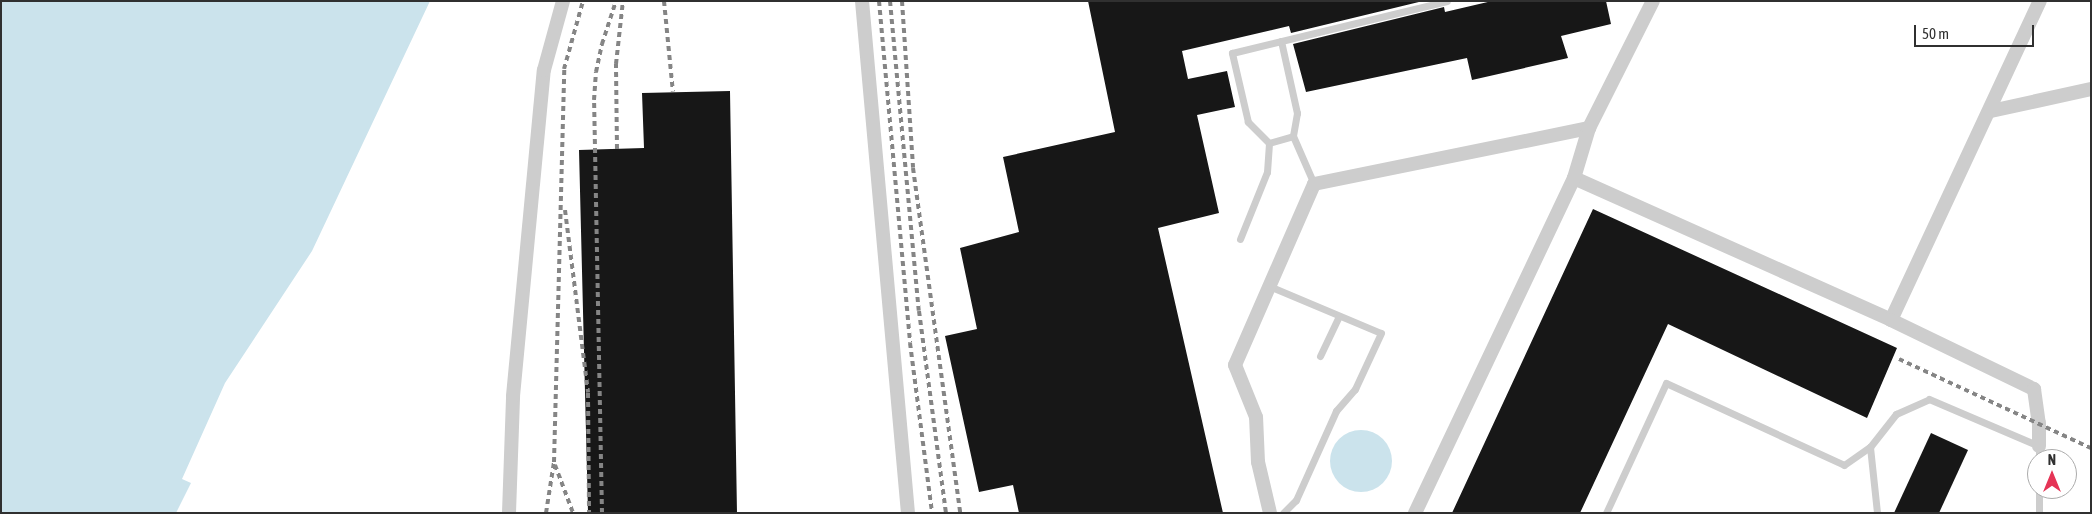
<!DOCTYPE html>
<html>
<head>
<meta charset="utf-8">
<style>
	body { margin:0 }
	#map { position:relative; width:2092px; height:514px; overflow:hidden; background:#fff; font-family:"Asap Condensed",sans-serif }
	div>[style] { position:absolute }
	.water>* { inset:0; background:#cbe3ec }
	.round { border-radius:50% }
	.building>* { inset:0; background:#171717 }
	.service>* { height:7px; margin:-3.5px; padding:0 3.5px; transform-origin:3.5px; border-radius:3.5px; background:#cdcdcd }
	.minor>* { height:14px; margin:-7px; padding:0 7px; transform-origin:7px; border-radius:7px; background:#cdcdcd }
	.rail>* { height:4px; margin-top:-2px; transform-origin:0; background:repeating-linear-gradient(90deg,#858585 0 5px,transparent 0 9px) }
	span { translate:-50% -50%; white-space:nowrap; text-align:center; line-height:1.15; -webkit-text-stroke:5px #fff; paint-order:stroke }
	.frame { position:absolute; inset:0; border:2px solid #303030; pointer-events:none }
	.north { position:absolute; left:2027px; top:449px; width:50px; height:50px; box-sizing:border-box; background:#fff; border:1px solid #acacac; border-radius:50%; rotate:0deg; font-size:14px; font-weight:700; line-height:20px; text-align:center; color:#303030 }
	.north::after { content:''; display:block; margin:auto; width:18px; height:22px; background:#e53456; clip-path:polygon(50% 0,100% 100%,50% 72%,0 100%) }
	.scale { position:absolute; left:1914px; top:25px; width:120px; height:22px; box-sizing:border-box; border:2px solid #303030; border-top:0; padding-left:6px; font-size:15px; line-height:18px; white-space:nowrap; color:#303030; -webkit-text-stroke:4px #fff; paint-order:stroke }
</style>
</head>
<body>
<div id="map">
	<div class="water">
		<i style="clip-path:polygon(1px 1px,430px 1px,312px 251px,225px 383px,182px 479px,191px 483px,176px 513px,1px 513px)"></i>
		<i class="round" style="left:1330px;top:430px;width:62px;height:62px"></i>
	</div>
	<div class="building">
		<i style="clip-path:polygon(1088px 1px,1423px 1px,1291px 33px,1289px 26px,1182px 51px,1188px 79px,1227px 71px,1235px 107px,1197px 115px,1219px 213px,1158px 228px,1223px 513px,1019px 513px,1013px 485px,979px 492px,945px 336px,977px 329px,960px 248px,1019px 232px,1003px 157px,1115px 132px)"></i>
		<i style="clip-path:polygon(1492px 1px,1606px 1px,1611px 24px,1561px 36px,1568px 58px,1472px 80px,1467px 58px,1306px 92px,1293px 44px,1444px 7px,1445px 12px)"></i>
		<i style="clip-path:polygon(730px 91px,737px 513px,588px 513px,579px 150px,644px 148px,642px 93px)"></i>
		<i style="clip-path:polygon(1593px 209px,1897px 348px,1867px 418px,1668px 324px,1580px 513px,1452px 513px)"></i>
		<i style="clip-path:polygon(1931px 433px,1968px 450px,1939px 513px,1894px 513px)"></i>
	</div>
	<div class="service">
		<i style="left:1281px;top:41px;width:74px;rotate:77.5deg"></i>
		<i style="left:1297px;top:113px;width:23px;rotate:100deg"></i>
		<i style="left:1293px;top:136px;width:52px;rotate:66.4deg"></i>
		<i style="left:1269px;top:143px;width:25px;rotate:-16deg"></i>
		<i style="left:1240px;top:239px;width:72px;rotate:-68.1deg"></i>
		<i style="left:1267px;top:172px;width:29px;rotate:-86deg"></i>
		<i style="left:1269px;top:143px;width:30px;rotate:-135deg"></i>
		<i style="left:1248px;top:122px;width:71px;rotate:-103.1deg"></i>
		<i style="left:1232px;top:53px;width:221px;rotate:-13.6deg"></i>
		<i style="left:1269px;top:286px;width:121px;rotate:22.8deg"></i>
		<i style="left:1381px;top:333px;width:62px;rotate:114.9deg"></i>
		<i style="left:1355px;top:389px;width:29px;rotate:131deg"></i>
		<i style="left:1336px;top:411px;width:98px;rotate:114.2deg"></i>
		<i style="left:1296px;top:500px;width:18px;rotate:135deg"></i>
		<i style="left:1320px;top:356px;width:44px;rotate:-64.6deg"></i>
		<i style="left:1870px;top:447px;width:66px;rotate:83.9deg"></i>
		<i style="left:2039px;top:489px;width:24px;rotate:90deg"></i>
		<i style="left:1606px;top:513px;width:143px;rotate:-65.2deg"></i>
		<i style="left:1666px;top:383px;width:196px;rotate:24.7deg"></i>
		<i style="left:1844px;top:465px;width:32px;rotate:-35deg"></i>
		<i style="left:1870px;top:447px;width:42px;rotate:-51.8deg"></i>
		<i style="left:1896px;top:414px;width:36px;rotate:-24deg"></i>
		<i style="left:1929px;top:399px;width:120px;rotate:23.1deg"></i>
		<i style="left:2039px;top:446px;width:13px;rotate:90deg"></i>
	</div>
	<div class="minor">
		<i style="left:862px;top:1px;width:514px;rotate:84.87deg"></i>
		<i style="left:1991px;top:111px;width:102px;rotate:-12.4deg"></i>
		<i style="left:1574px;top:178px;width:347px;rotate:24.1deg"></i>
		<i style="left:1891px;top:320px;width:352px;rotate:-65deg"></i>
		<i style="left:1891px;top:320px;width:159px;rotate:25.8deg"></i>
		<i style="left:2034px;top:389px;width:34px;rotate:82deg"></i>
		<i style="left:2039px;top:423px;width:23px;rotate:90deg"></i>
		<i style="left:509px;top:513px;width:117px;rotate:-88deg"></i>
		<i style="left:513px;top:396px;width:327px;rotate:-84.6deg"></i>
		<i style="left:544px;top:70px;width:72px;rotate:-74.6deg"></i>
		<i style="left:1270px;top:513px;width:52px;rotate:-103.2deg"></i>
		<i style="left:1258px;top:462px;width:45px;rotate:-92.5deg"></i>
		<i style="left:1256px;top:417px;width:56px;rotate:-112deg"></i>
		<i style="left:1235px;top:365px;width:197px;rotate:-66.4deg"></i>
		<i style="left:1314px;top:184px;width:281px;rotate:-11.5deg"></i>
		<i style="left:1415px;top:513px;width:371px;rotate:-64.6deg"></i>
		<i style="left:1574px;top:178px;width:52px;rotate:-73.3deg"></i>
		<i style="left:1589px;top:128px;width:142px;rotate:-63.3deg"></i>
	</div>
	<div class="rail">
		<i style="left:664px;top:1px;width:91px;rotate:84.4deg"></i>
		<i style="left:879px;top:1px;width:343px;rotate:84.8deg"></i>
		<i style="left:910px;top:343px;width:171px;rotate:82.6deg"></i>
		<i style="left:890px;top:1px;width:311px;rotate:84.7deg"></i>
		<i style="left:919px;top:311px;width:204px;rotate:82.4deg"></i>
		<i style="left:902px;top:1px;width:167px;rotate:86.2deg"></i>
		<i style="left:913px;top:168px;width:348px;rotate:82.2deg"></i>
		<i style="left:617px;top:149px;width:85px;rotate:-90.7deg"></i>
		<i style="left:616px;top:64px;width:63px;rotate:-83.7deg"></i>
		<i style="left:565px;top:210px;width:184px;rotate:82.8deg"></i>
		<i style="left:588px;top:393px;width:120px;rotate:89.5deg"></i>
		<i style="left:1899px;top:359px;width:212px;rotate:24.9deg"></i>
		<i style="left:555px;top:465px;width:51px;rotate:69.4deg"></i>
		<i style="left:546px;top:513px;width:52px;rotate:-81.1deg"></i>
		<i style="left:554px;top:462px;width:393px;rotate:-88.5deg"></i>
		<i style="left:564px;top:69px;width:71px;rotate:-74.4deg"></i>
		<i style="left:602px;top:513px;width:413px;rotate:-91.1deg"></i>
		<i style="left:594px;top:100px;width:28px;rotate:-86deg"></i>
		<i style="left:596px;top:72px;width:29px;rotate:-78deg"></i>
		<i style="left:602px;top:44px;width:45px;rotate:-72deg"></i>
	</div>
	<div class="frame"></div>
	<div class="north">N</div>
	<div class="scale">50 m</div>
</div>
</body>
</html>
